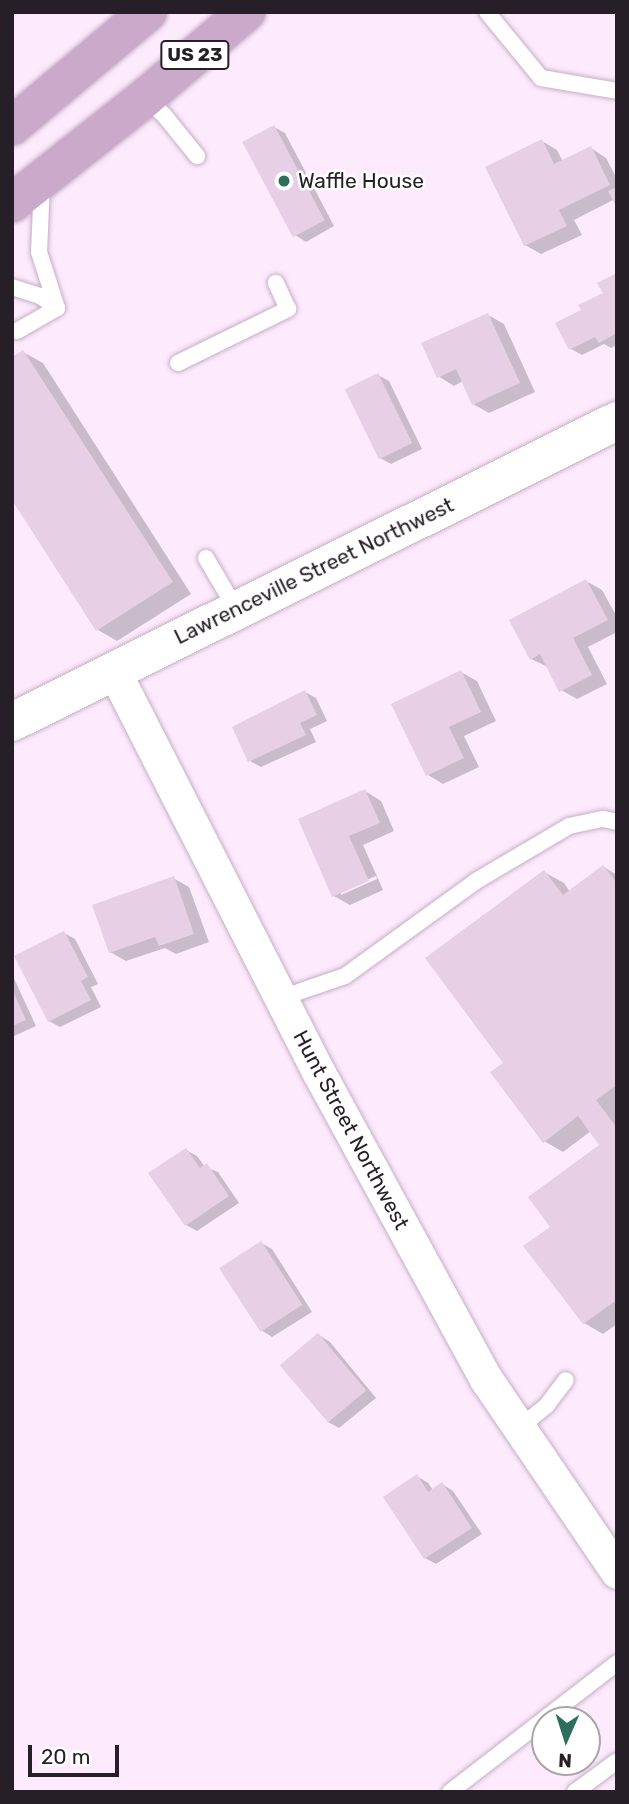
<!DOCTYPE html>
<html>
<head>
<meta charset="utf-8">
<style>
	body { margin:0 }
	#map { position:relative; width:629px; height:1804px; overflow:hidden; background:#fdeafd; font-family:Rubik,sans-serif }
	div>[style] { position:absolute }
	.shadow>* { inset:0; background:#0003 }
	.building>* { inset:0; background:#e7cfe6; transform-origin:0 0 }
	.roads { filter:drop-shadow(0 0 2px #c5aec4) drop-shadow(0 0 2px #c5aec4) }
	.service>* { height:16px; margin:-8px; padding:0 8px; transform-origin:8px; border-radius:8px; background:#fff }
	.minor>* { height:33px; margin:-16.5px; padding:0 16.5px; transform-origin:16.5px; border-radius:16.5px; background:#fff }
	.tertiary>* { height:38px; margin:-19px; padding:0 19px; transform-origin:19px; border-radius:19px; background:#fff }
	.primary>* { height:38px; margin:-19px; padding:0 19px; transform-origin:19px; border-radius:19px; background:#cba9ca }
	.dots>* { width:19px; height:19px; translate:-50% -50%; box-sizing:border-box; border:4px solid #fff; border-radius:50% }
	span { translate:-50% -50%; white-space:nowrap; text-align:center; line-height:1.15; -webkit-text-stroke:5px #fff; paint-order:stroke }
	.shield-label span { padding:2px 5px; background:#fff; border:2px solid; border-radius:5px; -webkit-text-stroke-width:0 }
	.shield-label { font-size:19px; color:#271f27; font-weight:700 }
	.poi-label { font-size:21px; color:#271f27 }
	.left { translate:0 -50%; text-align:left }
	.street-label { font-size:21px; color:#271f27 }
	.frame { position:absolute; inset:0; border:14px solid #271f27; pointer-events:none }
	.north { position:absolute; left:531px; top:1706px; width:70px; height:70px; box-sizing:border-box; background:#fff; border:2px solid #a9a5a9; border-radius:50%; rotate:183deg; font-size:19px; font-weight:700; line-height:28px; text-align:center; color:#271f27 }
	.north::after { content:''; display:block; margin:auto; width:24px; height:32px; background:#2d6e5c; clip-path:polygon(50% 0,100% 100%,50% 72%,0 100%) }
	.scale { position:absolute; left:28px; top:1745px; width:91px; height:32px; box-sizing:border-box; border:4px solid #271f27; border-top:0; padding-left:9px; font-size:21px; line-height:24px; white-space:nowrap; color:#271f27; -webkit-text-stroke:5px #fff; paint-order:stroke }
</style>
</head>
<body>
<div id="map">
	<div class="shadow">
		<i style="clip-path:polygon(274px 127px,285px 133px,334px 226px,306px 242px,295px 235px,245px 142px)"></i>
		<i style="clip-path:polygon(542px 141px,557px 150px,563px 162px,591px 148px,606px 158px,617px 179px,617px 204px,615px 199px,574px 220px,582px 235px,541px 254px,525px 245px)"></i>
		<i style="clip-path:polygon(617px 275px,617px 345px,611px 348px,604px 344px,582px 355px,571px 349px,584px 310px,605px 293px)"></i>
		<i style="clip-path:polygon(488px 315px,504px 324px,535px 392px,489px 413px,473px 404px,463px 381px,454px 386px,438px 376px)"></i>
		<i style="clip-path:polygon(23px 352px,43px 363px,191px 594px,117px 641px,98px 630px)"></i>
		<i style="clip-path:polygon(378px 375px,389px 381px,422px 449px,391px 464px,380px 458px)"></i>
		<i style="clip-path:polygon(586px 581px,602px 590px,617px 617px,617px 632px,588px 647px,607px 684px,577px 699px,561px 690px,548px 667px,531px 659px)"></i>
		<i style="clip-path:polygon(461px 672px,477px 681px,496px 721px,464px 736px,479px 767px,443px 784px,428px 775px)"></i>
		<i style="clip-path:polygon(305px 692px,316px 698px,327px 721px,310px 729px,316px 742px,261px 767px,250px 761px)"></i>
		<i style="clip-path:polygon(evenodd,365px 791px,381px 801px,394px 831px,363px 845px,383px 890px,350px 905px,334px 896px,301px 820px,365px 791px,376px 876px,377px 879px,341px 895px,341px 891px,376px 876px)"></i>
		<i style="clip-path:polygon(604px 867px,617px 875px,617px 1324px,603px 1334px,584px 1323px,552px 1227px,601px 1145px,591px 1131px,563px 1152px,544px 1141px,505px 1063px,544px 872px,564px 883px,570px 892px)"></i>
		<i style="clip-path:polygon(173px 878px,189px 887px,209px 942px,176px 954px,165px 948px,126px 961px,110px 952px)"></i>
		<i style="clip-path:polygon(64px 933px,75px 939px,98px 984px,91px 987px,101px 1007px,60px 1027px,49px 1021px)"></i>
		<i style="clip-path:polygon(12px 974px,36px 1026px,12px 1037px)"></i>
		<i style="clip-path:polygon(186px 1150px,197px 1156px,205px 1167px,218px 1172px,239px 1203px,197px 1231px,186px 1225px)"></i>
		<i style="clip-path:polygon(261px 1243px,272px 1249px,312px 1312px,272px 1337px,261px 1330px)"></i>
		<i style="clip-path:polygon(319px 1335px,330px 1342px,376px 1398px,339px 1428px,328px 1422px)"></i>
		<i style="clip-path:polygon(417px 1476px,428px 1483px,433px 1490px,442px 1484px,453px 1491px,482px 1534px,436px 1564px,425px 1558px)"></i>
	</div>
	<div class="building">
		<i style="left:274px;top:125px;width:108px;height:36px;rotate:62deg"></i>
		<i style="clip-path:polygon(542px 139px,554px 164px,591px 146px,610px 185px,559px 210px,567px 226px,524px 246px,485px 167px)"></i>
		<i style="clip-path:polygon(617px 187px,617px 208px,608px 191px)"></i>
		<i style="clip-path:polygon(617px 273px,617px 333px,599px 343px,595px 337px,569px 350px,555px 323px,581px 310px,578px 305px,603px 293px,597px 283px)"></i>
		<i style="clip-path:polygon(488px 313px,520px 383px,472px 405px,456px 369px,437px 378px,421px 343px)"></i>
		<i style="clip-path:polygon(23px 350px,173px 582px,96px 631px,12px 500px,12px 357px)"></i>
		<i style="left:378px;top:373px;width:78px;height:37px;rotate:64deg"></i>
		<i style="clip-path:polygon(586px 579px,608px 620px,573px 638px,592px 675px,559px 692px,540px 654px,530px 660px,509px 620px)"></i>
		<i style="clip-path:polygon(461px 670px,481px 712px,449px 727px,464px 758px,426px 776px,391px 704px)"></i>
		<i style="clip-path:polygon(305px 690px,317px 715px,300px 723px,306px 735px,248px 762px,232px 727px)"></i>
		<i style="clip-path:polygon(365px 789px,380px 823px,349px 836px,369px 881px,332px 897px,298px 819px)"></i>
		<i style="clip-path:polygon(603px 865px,617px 883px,617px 1085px,596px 1100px,617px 1128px,617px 1300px,583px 1324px,523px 1246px,550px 1227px,528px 1197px,599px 1145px,578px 1116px,543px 1143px,490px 1072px,503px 1063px,425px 958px,544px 870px,563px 895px)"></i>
		<i style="clip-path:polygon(174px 876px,194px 934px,159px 946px,155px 937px,109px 953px,92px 905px)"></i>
		<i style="clip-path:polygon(64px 931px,88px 977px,81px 981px,91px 1000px,48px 1022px,14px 956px)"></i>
		<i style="clip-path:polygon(12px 989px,26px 1020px,12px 1026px)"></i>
		<i style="clip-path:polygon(186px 1148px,200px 1168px,207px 1163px,229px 1196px,185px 1226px,148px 1173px)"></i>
		<i style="left:261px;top:1241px;width:76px;height:50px;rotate:57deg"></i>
		<i style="left:318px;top:1333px;width:75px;height:50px;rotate:50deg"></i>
		<i style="clip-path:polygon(417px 1474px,428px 1492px,442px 1482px,472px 1528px,424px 1559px,383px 1497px)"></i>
	</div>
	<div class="roads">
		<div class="service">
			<i style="left:487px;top:12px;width:85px;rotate:50.7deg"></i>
			<i style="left:541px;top:78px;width:77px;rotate:9.7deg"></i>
			<i style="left:145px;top:98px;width:25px;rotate:42deg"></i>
			<i style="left:164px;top:115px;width:53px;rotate:51.2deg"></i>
			<i style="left:42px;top:184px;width:68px;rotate:92.5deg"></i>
			<i style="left:39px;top:252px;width:59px;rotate:72.2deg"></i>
			<i style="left:12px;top:287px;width:29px;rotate:18deg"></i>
			<i style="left:40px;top:296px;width:21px;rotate:35deg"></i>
			<i style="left:17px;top:331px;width:46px;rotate:-29.9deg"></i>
			<i style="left:178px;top:363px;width:123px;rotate:-26.1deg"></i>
			<i style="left:288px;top:309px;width:29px;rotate:-115deg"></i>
			<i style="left:206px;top:558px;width:59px;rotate:59.5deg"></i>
			<i style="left:281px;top:998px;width:68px;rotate:-19deg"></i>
			<i style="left:345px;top:976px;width:162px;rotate:-35.9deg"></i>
			<i style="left:476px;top:881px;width:108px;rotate:-30.6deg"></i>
			<i style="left:569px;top:826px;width:35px;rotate:-12deg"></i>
			<i style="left:603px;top:819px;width:14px;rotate:12deg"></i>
			<i style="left:519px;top:1428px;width:36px;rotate:-39deg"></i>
			<i style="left:547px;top:1405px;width:31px;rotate:-53deg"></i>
			<i style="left:450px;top:1792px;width:211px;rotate:-37.7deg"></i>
			<i style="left:575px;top:1792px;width:52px;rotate:-36.4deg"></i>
		</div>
		<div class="minor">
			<i style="left:114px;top:671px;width:451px;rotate:63deg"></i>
			<i style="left:319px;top:1073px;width:349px;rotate:61.4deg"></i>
			<i style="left:486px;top:1379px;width:233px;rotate:55.8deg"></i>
		</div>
		<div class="tertiary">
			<i style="left:12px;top:722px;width:676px;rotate:-26.45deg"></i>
		</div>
		<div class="primary">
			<i style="left:12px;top:126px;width:177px;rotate:-40deg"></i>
			<i style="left:12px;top:203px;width:169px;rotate:-38.3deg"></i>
			<i style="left:145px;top:98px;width:133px;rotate:-40.4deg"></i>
		</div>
	</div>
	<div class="dots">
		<i style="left:284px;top:181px;background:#2d6e5c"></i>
	</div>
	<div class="shield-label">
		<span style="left:195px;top:55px">US 23</span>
	</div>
	<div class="poi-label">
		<span class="left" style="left:298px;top:181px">Waffle House</span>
	</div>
	<div class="street-label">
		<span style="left:314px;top:571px;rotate:-26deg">Lawrenceville Street Northwest</span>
		<span style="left:351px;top:1130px;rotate:62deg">Hunt Street Northwest</span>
	</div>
	<div class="frame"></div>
	<div class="north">N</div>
	<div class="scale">20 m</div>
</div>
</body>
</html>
